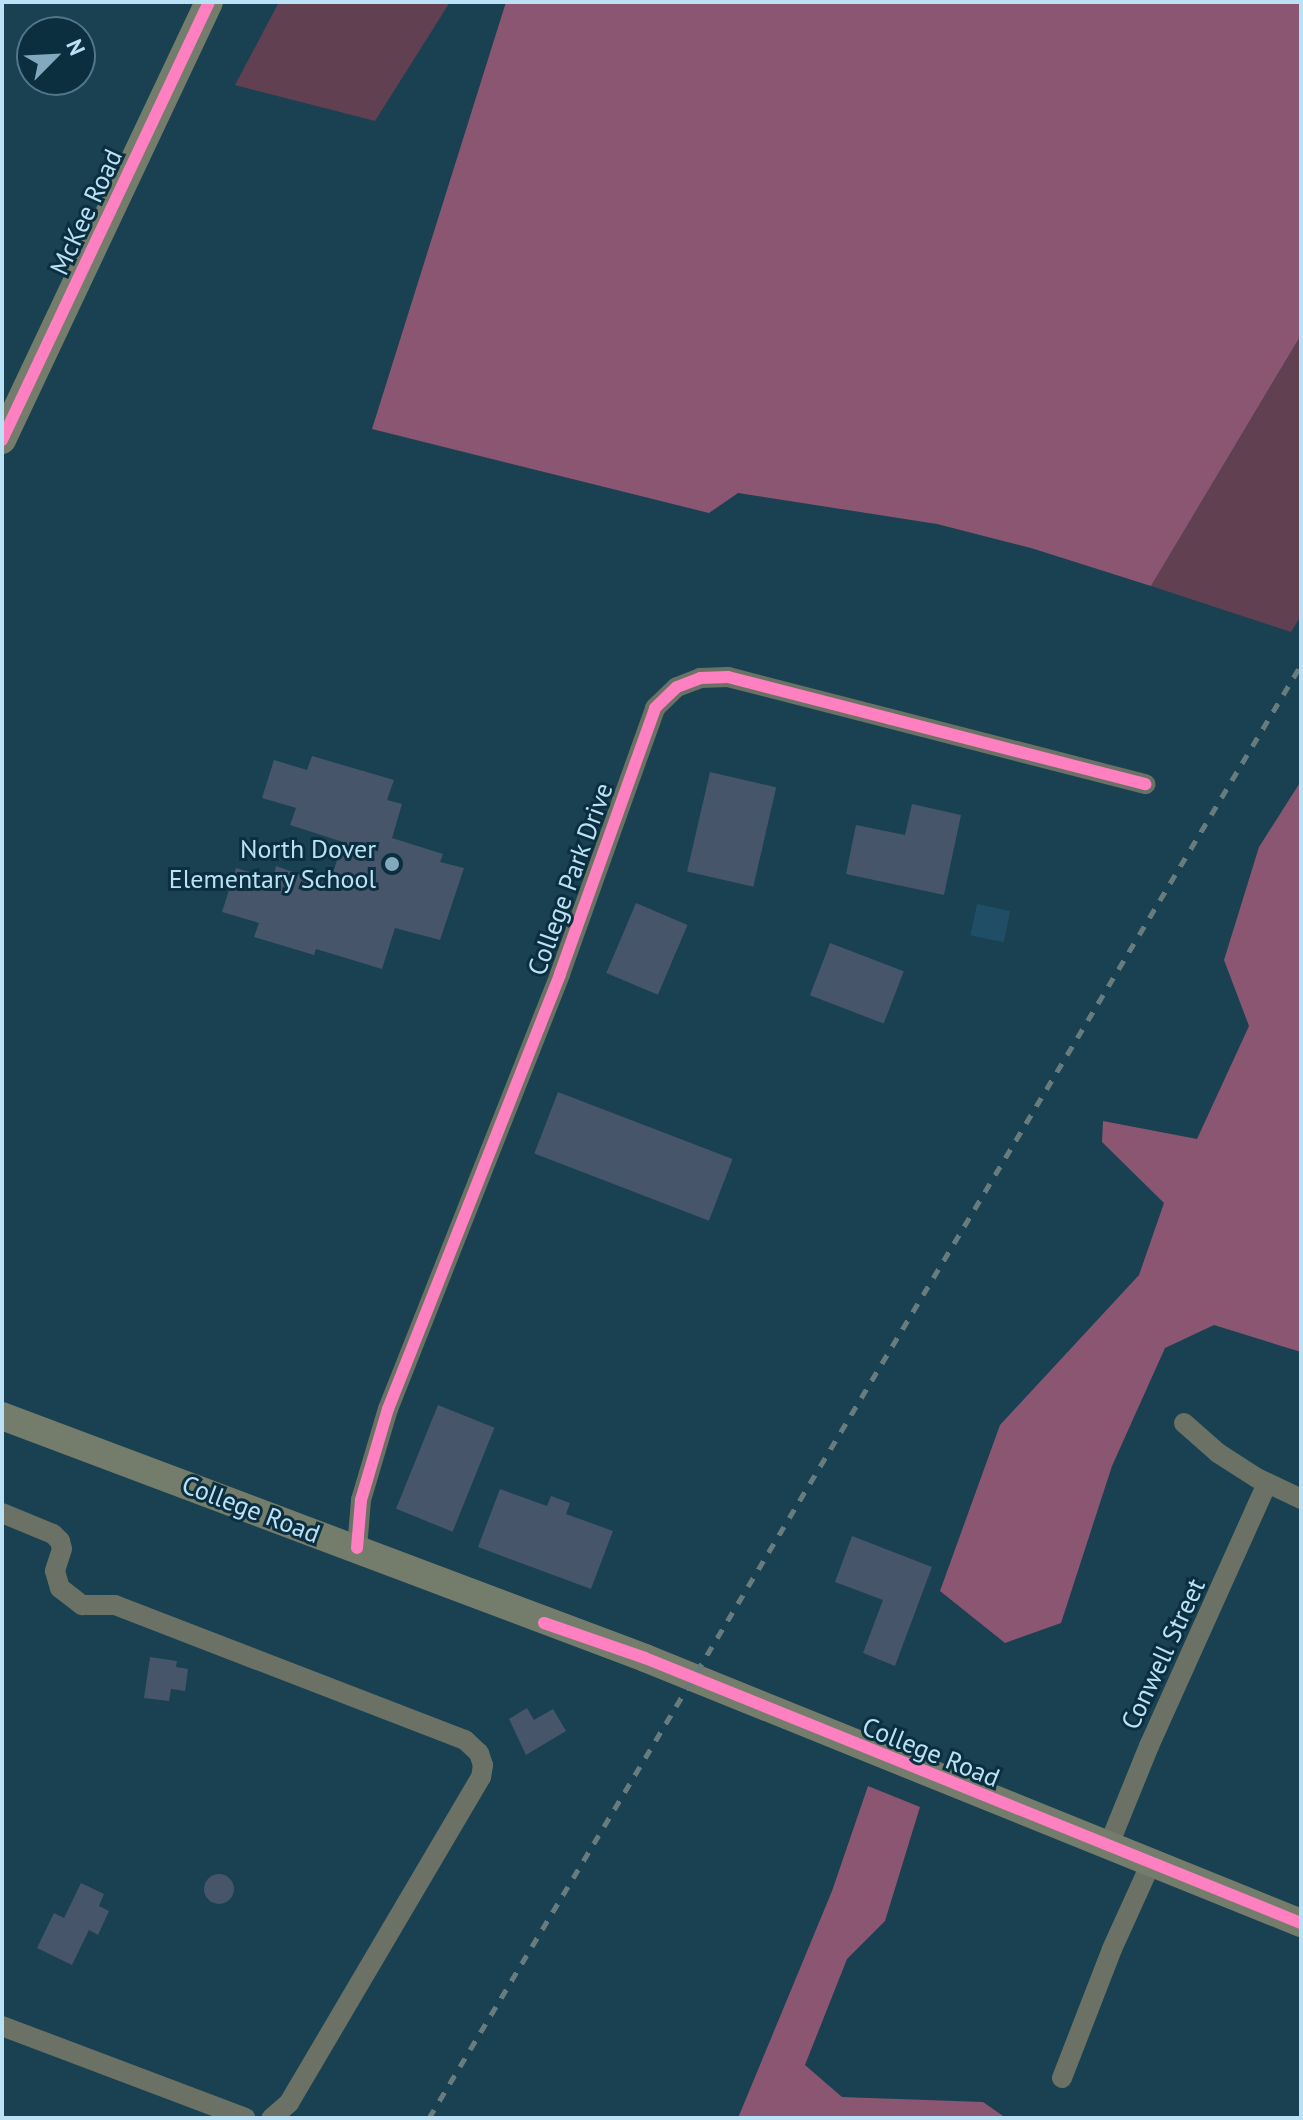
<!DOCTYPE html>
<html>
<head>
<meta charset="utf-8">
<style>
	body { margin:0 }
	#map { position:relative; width:1303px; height:2120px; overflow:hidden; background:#194151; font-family:"PT Sans",sans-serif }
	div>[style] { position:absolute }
	.built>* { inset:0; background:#1f4e66; transform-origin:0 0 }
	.green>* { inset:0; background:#614052 }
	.forest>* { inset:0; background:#8b5671 }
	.building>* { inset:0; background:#465569; transform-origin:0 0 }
	.round { border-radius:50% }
	.street>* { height:20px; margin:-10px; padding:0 10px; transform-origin:10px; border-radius:10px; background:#6b7265 }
	.secondary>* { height:28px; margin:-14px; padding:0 14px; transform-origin:14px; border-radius:14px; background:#747c6b }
	.rail>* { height:5px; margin-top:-2.5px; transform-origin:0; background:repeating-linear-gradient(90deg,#687c7d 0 10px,transparent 0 20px) }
	.cycleway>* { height:12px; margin:-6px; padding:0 6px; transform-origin:6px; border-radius:6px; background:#ff80c0 }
	.dots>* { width:22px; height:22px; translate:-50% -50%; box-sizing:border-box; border:4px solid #0c2f3f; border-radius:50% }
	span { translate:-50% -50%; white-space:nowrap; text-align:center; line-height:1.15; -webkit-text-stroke:6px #0c2f3f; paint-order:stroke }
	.street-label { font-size:26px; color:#bbe1f7 }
	.poi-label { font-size:26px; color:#bbe1f7 }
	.right { translate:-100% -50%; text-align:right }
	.frame { position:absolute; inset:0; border:4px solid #bbe1f7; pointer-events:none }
	.north { position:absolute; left:16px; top:16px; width:80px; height:80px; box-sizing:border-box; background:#0c2f3f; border:2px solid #527689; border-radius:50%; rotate:66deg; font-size:22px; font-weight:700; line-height:32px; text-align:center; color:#bbe1f7 }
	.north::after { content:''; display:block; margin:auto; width:28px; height:36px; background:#82a9bd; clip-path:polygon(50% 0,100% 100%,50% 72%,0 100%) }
</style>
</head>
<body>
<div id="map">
	<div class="built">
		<i style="left:977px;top:904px;width:34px;height:32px;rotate:12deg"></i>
	</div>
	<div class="green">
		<i style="clip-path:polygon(279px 2px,450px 2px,375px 121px,235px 85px)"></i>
		<i style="clip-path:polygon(1301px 335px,1301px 616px,1291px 632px,1151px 586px)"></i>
	</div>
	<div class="forest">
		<i style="clip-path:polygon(506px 2px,1301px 2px,1301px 335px,1151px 586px,1031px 548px,937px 524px,738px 493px,709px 513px,372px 429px)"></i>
		<i style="clip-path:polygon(1301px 781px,1301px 1352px,1214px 1325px,1165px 1348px,1112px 1466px,1061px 1623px,1005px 1643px,940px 1591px,1000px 1425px,1139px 1275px,1164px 1203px,1102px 1142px,1103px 1121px,1197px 1139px,1249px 1026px,1224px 960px,1259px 847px)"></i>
		<i style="clip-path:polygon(868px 1786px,920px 1807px,885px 1921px,847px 1959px,805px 2065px,842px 2097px,983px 2102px,1006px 2118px,738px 2118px,832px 1891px)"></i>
	</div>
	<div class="building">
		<i style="clip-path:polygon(312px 756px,394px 780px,387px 800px,402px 804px,392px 838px,443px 854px,440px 862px,464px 868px,440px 940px,395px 928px,382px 969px,316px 949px,314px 955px,254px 937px,259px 923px,222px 912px,236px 868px,273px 879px,276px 866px,329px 885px,343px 842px,290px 825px,296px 808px,262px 798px,274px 760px,307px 770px)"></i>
		<i style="left:710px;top:772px;width:68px;height:102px;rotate:13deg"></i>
		<i style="clip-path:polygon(912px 804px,961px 815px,944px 895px,846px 874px,856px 825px,905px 835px)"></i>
		<i style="left:636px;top:903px;width:56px;height:76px;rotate:23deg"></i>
		<i style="left:830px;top:943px;width:79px;height:56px;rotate:21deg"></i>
		<i style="left:558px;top:1092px;width:187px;height:66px;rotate:21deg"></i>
		<i style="left:438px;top:1405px;width:61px;height:112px;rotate:22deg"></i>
		<i style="clip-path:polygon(500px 1489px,547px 1506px,551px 1496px,570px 1503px,566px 1514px,613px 1531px,591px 1589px,478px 1547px)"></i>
		<i style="clip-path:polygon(852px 1536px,932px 1567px,895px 1666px,863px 1653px,883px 1600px,835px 1582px)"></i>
		<i style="clip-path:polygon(150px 1657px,177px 1661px,176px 1667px,188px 1669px,185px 1691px,171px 1689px,169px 1701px,144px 1698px)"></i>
		<i style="clip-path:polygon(527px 1708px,534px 1720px,553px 1709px,566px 1731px,526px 1755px,509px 1719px)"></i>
		<i class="round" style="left:204px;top:1874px;width:30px;height:30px"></i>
		<i style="clip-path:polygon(81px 1883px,104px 1894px,99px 1906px,109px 1911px,98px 1935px,89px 1930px,72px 1965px,37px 1948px,54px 1913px,64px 1918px)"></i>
	</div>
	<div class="street">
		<i style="left:1184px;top:1423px;width:45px;rotate:41.4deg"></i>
		<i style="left:1218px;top:1453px;width:46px;rotate:32.7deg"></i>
		<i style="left:1257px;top:1478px;width:49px;rotate:25.5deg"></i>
		<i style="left:2px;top:1513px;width:55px;rotate:22.4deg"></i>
		<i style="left:53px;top:1534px;width:10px;rotate:45deg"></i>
		<i style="left:60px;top:1541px;width:8px;rotate:76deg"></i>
		<i style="left:62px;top:1549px;width:23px;rotate:108deg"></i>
		<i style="left:55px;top:1571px;width:18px;rotate:74deg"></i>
		<i style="left:60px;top:1588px;width:28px;rotate:38deg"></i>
		<i style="left:82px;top:1605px;width:33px"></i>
		<i style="left:115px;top:1605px;width:375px;rotate:21.1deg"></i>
		<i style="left:465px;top:1740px;width:19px;rotate:43deg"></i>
		<i style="left:479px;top:1753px;width:13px;rotate:72deg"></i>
		<i style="left:483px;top:1765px;width:12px;rotate:99deg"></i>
		<i style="left:481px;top:1777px;width:378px;rotate:120.5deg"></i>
		<i style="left:289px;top:2103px;width:23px;rotate:139deg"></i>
		<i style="left:357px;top:1548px;width:48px;rotate:-85.2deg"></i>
		<i style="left:361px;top:1500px;width:95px;rotate:-73.5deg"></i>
		<i style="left:388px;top:1409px;width:468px;rotate:-68.4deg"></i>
		<i style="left:560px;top:974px;width:282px;rotate:-70.3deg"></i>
		<i style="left:655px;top:708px;width:30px;rotate:-44deg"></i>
		<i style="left:677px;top:687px;width:25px;rotate:-21deg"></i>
		<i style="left:700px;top:678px;width:28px;rotate:-2deg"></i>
		<i style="left:728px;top:677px;width:431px;rotate:14.4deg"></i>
		<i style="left:1108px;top:1847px;width:109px;rotate:-67.9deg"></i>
		<i style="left:1149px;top:1746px;width:288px;rotate:-65.8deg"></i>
		<i style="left:2px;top:2026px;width:260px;rotate:20.7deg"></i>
		<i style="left:1062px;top:2078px;width:138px;rotate:-68.8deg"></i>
		<i style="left:1112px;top:1949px;width:94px;rotate:-65.6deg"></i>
	</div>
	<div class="secondary">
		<i style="left:2px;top:440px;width:484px;rotate:-64.7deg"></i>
		<i style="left:2px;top:1416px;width:687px;rotate:20.62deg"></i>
		<i style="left:645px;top:1658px;width:708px;rotate:22deg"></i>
	</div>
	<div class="rail">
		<i style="left:429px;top:2118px;width:1695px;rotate:-59.03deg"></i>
	</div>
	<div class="cycleway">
		<i style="left:2px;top:440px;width:484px;rotate:-64.7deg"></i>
		<i style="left:357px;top:1548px;width:48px;rotate:-85.2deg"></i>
		<i style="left:361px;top:1500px;width:95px;rotate:-73.5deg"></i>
		<i style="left:388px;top:1409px;width:468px;rotate:-68.4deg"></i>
		<i style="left:560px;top:974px;width:282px;rotate:-70.3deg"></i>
		<i style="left:655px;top:708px;width:30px;rotate:-44deg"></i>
		<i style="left:677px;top:687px;width:25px;rotate:-21deg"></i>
		<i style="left:700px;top:678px;width:28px;rotate:-2deg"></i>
		<i style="left:728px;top:677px;width:431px;rotate:14.4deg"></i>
		<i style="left:544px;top:1623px;width:107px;rotate:19.1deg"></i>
		<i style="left:645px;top:1658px;width:708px;rotate:22deg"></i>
	</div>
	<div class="dots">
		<i style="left:392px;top:864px;background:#82a9bd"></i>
	</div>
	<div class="street-label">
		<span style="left:86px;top:212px;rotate:-65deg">McKee Road</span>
		<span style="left:570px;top:879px;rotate:-70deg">College Park Drive</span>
		<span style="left:251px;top:1509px;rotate:21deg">College Road</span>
		<span style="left:1163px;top:1654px;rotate:-65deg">Conwell Street</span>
		<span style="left:931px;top:1752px;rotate:22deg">College Road</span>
	</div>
	<div class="poi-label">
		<span class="right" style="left:376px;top:864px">North Dover<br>Elementary School</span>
	</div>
	<div class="frame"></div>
	<div class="north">N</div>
</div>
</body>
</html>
